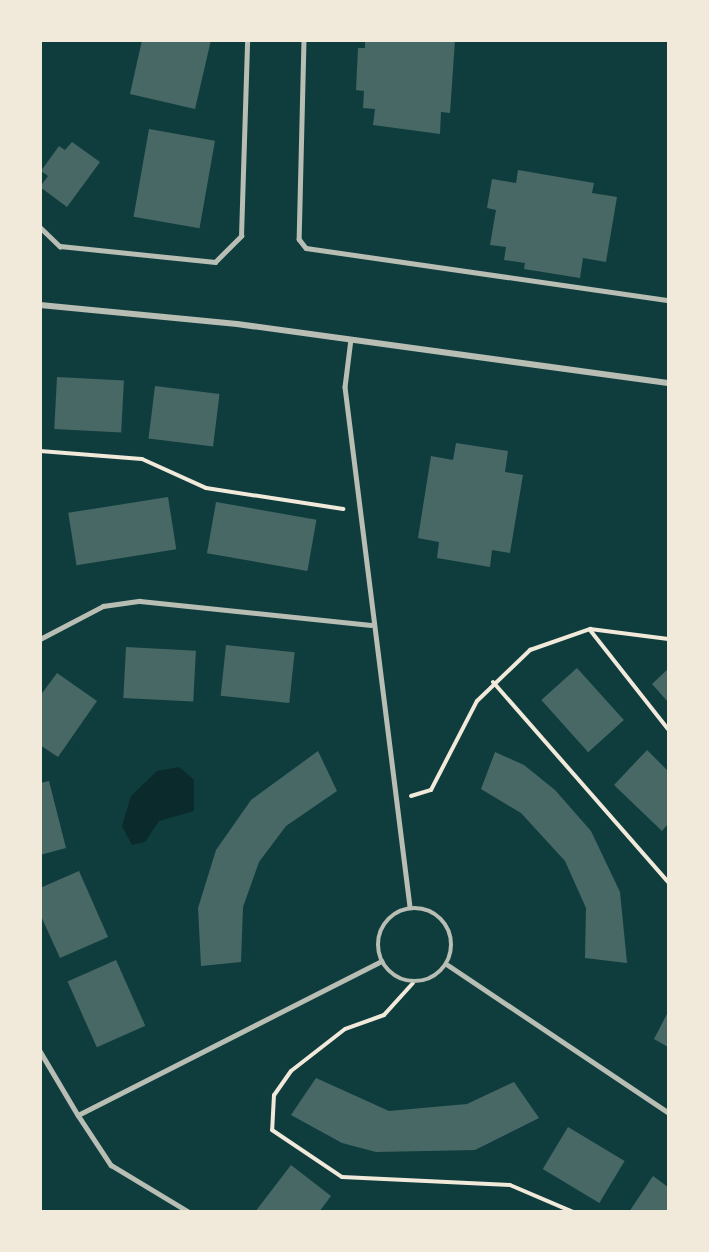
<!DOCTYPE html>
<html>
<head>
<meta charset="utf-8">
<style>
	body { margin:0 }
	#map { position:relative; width:709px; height:1252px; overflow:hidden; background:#0f3d3e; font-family:"Sofia Sans Condensed",sans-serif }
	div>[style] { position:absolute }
	.water>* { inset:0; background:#0a2a2b }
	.building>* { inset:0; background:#486865; transform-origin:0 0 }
	.path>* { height:4px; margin:-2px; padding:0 2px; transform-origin:2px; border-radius:2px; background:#f1e9da }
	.service>* { height:4.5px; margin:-2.25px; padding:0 2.25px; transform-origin:2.25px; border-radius:2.25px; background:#b8beb3 }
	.service>.ring { margin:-2.25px; padding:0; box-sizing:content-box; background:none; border:4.5px solid #b8beb3; border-radius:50% }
	.minor>* { height:6px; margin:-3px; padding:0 3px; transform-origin:3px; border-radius:3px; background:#b8beb3 }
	span { translate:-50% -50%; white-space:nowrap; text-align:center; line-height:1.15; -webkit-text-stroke:5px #f1e9da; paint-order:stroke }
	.frame { position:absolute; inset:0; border:42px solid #f1e9da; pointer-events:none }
</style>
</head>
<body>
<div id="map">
	<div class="water">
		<i style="clip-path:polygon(179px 767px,194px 780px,194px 811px,159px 821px,145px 842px,132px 845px,122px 826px,131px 796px,157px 771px)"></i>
	</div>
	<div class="building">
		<i style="clip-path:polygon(142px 40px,211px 40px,195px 109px,130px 94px)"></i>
		<i style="clip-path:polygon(365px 40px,455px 40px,450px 113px,441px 112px,440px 134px,373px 125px,375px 109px,363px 108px,364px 91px,356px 90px,358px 48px,365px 48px)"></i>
		<i style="left:149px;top:129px;width:67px;height:89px;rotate:10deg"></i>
		<i style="clip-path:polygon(72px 142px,100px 162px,67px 207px,40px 187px,48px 176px,41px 171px,59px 146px,65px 150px)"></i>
		<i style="clip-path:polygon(518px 170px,594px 183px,592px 193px,617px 197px,606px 262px,583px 258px,580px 278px,524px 269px,525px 263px,504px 260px,506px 247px,490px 245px,496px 210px,487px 208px,492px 179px,516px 183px)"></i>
		<i style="left:57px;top:377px;width:67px;height:52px;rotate:3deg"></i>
		<i style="left:155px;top:386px;width:65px;height:53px;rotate:7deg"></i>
		<i style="clip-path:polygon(456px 443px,508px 451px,505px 472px,523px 475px,510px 553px,492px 550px,490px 567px,437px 558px,439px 542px,418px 538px,431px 456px,453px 460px)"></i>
		<i style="left:168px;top:497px;width:53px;height:101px;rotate:81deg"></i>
		<i style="left:216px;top:502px;width:102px;height:52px;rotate:10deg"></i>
		<i style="left:226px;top:645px;width:69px;height:51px;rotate:6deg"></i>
		<i style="left:126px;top:647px;width:70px;height:51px;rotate:3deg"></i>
		<i style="left:577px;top:668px;width:70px;height:48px;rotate:48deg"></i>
		<i style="clip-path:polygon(668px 669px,668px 702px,652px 684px)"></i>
		<i style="clip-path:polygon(57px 673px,97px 701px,58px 757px,40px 745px,40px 696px)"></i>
		<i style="clip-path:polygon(647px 750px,668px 771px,668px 824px,662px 831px,614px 785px)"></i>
		<i style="clip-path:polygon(318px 751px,337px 791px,286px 826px,259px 862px,243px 907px,241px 962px,201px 966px,198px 908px,216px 850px,251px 800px)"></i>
		<i style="clip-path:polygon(495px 752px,524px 765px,555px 790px,591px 831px,620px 892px,627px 963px,585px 958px,586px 908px,565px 861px,521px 813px,481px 789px)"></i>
		<i style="clip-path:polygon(49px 781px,66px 848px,40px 855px,40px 783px)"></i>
		<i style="clip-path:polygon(79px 871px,108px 937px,60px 958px,40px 914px,40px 888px)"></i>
		<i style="left:116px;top:960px;width:72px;height:53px;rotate:66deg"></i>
		<i style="clip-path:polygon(668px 1012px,668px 1047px,654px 1039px)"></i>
		<i style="clip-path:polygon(316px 1078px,389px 1111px,467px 1104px,514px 1082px,539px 1118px,475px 1150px,376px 1152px,342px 1143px,291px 1115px)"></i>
		<i style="left:568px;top:1127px;width:66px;height:49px;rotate:31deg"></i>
		<i style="clip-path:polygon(291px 1165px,331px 1196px,319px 1212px,255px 1212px)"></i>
		<i style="clip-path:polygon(653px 1176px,668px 1187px,668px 1212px,629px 1212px)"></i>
	</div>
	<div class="path">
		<i style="left:40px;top:451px;width:102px;rotate:4.5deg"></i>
		<i style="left:142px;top:459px;width:70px;rotate:24.4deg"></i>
		<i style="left:206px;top:488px;width:139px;rotate:8.7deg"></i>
		<i style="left:590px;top:630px;width:126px;rotate:51.8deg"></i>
		<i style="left:493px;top:682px;width:266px;rotate:48.8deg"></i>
		<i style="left:411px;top:796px;width:21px;rotate:-17deg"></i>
		<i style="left:431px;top:790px;width:100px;rotate:-62.7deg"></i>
		<i style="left:477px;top:701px;width:74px;rotate:-43.9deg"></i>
		<i style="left:530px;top:650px;width:64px;rotate:-19.3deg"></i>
		<i style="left:590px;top:629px;width:79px;rotate:7.3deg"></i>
		<i style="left:413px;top:983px;width:43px;rotate:132.2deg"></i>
		<i style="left:384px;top:1015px;width:41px;rotate:160.3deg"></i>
		<i style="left:345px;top:1029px;width:68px;rotate:142.1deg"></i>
		<i style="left:291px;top:1071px;width:29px;rotate:125deg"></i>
		<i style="left:274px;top:1095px;width:35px;rotate:93deg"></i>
		<i style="left:272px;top:1130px;width:84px;rotate:33.9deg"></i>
		<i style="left:342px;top:1177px;width:168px;rotate:2.7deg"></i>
		<i style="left:510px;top:1185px;width:69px;rotate:23.2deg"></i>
	</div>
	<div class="service">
		<i style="left:304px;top:40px;width:199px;rotate:91.4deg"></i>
		<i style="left:299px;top:239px;width:11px;rotate:52deg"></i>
		<i style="left:306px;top:248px;width:366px;rotate:8.2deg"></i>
		<i style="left:40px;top:227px;width:28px;rotate:44deg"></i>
		<i style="left:60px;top:246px;width:156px;rotate:5.9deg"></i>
		<i style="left:215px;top:262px;width:37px;rotate:-45deg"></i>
		<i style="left:241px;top:236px;width:196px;rotate:-88.2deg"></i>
		<i style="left:351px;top:339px;width:48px;rotate:97.1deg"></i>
		<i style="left:345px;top:387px;width:524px;rotate:82.87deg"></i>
		<i style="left:40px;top:639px;width:71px;rotate:-27.6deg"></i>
		<i style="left:103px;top:606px;width:37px;rotate:-8deg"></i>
		<i style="left:140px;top:601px;width:232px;rotate:5.9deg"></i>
		<i class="ring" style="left:378px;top:908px;width:69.5px;height:69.5px"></i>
		<i style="left:448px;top:965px;width:265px;rotate:33.8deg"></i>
		<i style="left:40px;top:1051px;width:74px;rotate:59.3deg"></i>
		<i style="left:78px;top:1115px;width:340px;rotate:-26.9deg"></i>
		<i style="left:78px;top:1115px;width:60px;rotate:56.6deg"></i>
		<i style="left:111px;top:1165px;width:91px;rotate:31.1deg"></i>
	</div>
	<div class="minor">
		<i style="left:40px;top:305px;width:198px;rotate:5.5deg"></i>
		<i style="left:237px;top:324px;width:435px;rotate:7.8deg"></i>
	</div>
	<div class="frame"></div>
</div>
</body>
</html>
